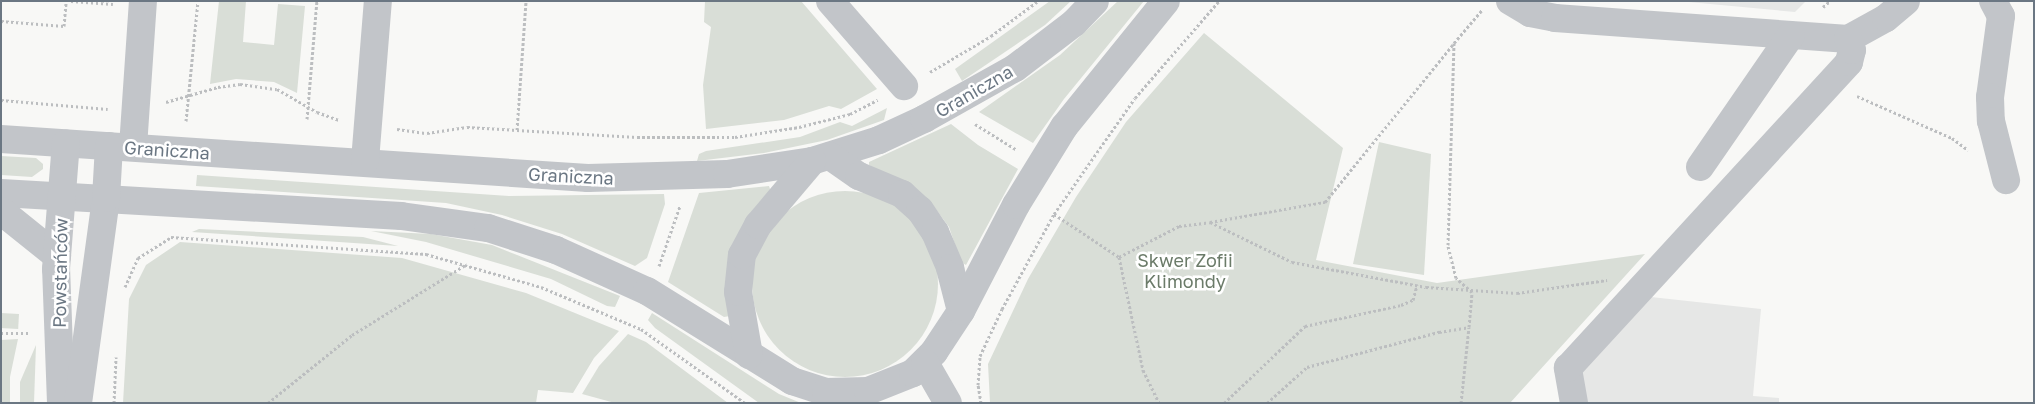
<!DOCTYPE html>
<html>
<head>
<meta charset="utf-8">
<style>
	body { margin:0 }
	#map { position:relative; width:2035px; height:404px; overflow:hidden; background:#f8f8f6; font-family:"Golos Text",sans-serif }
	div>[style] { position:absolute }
	.built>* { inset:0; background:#e6e7e6 }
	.green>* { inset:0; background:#d9ded7; transform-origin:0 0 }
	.round { border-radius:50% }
	.path>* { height:3px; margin-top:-1.5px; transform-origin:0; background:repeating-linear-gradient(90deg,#bcbec0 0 2.5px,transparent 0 5px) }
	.minor>* { height:28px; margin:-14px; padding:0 14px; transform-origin:14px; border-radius:14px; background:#c2c5c9 }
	span { translate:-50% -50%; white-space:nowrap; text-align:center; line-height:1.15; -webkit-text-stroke:5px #fff; paint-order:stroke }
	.street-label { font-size:18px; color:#6b7783 }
	.park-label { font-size:18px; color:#6b7b69 }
	.frame { position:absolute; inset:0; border:2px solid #6b7783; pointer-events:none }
</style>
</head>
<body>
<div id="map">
	<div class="built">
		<i style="clip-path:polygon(1678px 1px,1806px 1px,1795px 12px)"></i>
		<i style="clip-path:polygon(1651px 297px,1761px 309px,1753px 396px,1779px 398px,1779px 403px,1580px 403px,1583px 370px)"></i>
	</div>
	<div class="green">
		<i style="clip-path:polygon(219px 1px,246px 1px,243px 42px,274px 45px,278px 4px,305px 6px,297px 93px,274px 82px,236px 79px,210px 84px)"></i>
		<i style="clip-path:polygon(705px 1px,801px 1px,877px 89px,841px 109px,829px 106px,784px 120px,706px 129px,703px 85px,711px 27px,704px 22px)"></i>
		<i style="clip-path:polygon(1050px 1px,1071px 1px,1045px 25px,962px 81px,955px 69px)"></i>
		<i style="clip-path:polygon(1118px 1px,1144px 1px,1064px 99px,1033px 143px,979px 112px,1060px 55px)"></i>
		<i style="clip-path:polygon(1204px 33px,1343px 148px,1316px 260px,1437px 283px,1645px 254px,1510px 403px,990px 403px,988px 364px,1028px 279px,1076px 197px,1126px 122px)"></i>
		<i style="clip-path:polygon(887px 108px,884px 120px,827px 140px,764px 153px,697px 161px,699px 154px,706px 151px,800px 137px,840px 122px,852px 126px)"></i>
		<i style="clip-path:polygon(951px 124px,978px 145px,1018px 169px,966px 265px,961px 262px,949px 227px,929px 200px,869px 165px,869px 162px)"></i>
		<i style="clip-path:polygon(1379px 142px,1431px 154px,1424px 275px,1353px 264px)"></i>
		<i style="clip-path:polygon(1px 156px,36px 158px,43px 164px,43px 169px,32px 177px,1px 175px)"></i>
		<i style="clip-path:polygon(197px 175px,509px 196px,664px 194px,665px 204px,647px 258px,635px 266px,562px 234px,502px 215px,446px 203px,196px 186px)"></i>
		<i style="clip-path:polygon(769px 186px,771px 192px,745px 221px,730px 316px,724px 317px,668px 282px,699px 193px)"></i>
		<i class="round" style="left:752px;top:191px;width:186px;height:186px"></i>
		<i style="clip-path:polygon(199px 229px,363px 237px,398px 246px,192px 232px)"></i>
		<i style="clip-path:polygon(371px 231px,431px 234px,492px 245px,620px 296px,615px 307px,607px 306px,551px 279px,426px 242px)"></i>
		<i style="clip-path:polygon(180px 242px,402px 258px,526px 293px,619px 331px,594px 358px,573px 393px,538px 390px,536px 403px,123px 403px,129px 299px,146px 265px)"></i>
		<i style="left:1px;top:313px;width:18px;height:15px;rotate:3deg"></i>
		<i style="clip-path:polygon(652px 313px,779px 394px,801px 403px,759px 403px,655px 328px,648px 320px)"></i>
		<i style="clip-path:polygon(628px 334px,646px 342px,728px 403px,615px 403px,582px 394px,599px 366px)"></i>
		<i style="clip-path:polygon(18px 339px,10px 377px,10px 403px,1px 403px,1px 340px)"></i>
		<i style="clip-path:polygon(36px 345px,34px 403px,20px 403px,20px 382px)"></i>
	</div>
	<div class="path">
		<i style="left:71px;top:1px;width:42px;rotate:4.1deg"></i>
		<i style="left:1823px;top:7px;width:9px;rotate:-41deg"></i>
		<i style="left:1px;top:21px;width:63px;rotate:4.5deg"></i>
		<i style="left:64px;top:26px;width:25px;rotate:-85deg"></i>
		<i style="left:930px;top:72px;width:71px;rotate:-30.5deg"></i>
		<i style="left:991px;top:36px;width:59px;rotate:-36.7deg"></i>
		<i style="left:1857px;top:96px;width:104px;rotate:23.9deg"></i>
		<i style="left:1952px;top:138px;width:20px;rotate:37deg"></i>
		<i style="left:1px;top:100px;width:107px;rotate:4.8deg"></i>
		<i style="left:166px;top:102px;width:54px;rotate:-16.1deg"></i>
		<i style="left:218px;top:87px;width:22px;rotate:-8deg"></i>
		<i style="left:240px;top:84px;width:37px;rotate:8deg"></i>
		<i style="left:277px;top:89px;width:46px;rotate:29.9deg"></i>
		<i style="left:317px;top:112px;width:23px;rotate:20deg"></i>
		<i style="left:307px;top:119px;width:118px;rotate:-85.2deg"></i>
		<i style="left:186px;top:121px;width:121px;rotate:-84.3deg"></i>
		<i style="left:975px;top:124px;width:49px;rotate:31.8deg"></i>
		<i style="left:397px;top:129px;width:30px;rotate:8deg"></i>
		<i style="left:427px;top:133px;width:40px;rotate:-8.5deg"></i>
		<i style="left:467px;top:127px;width:170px;rotate:3.4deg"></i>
		<i style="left:637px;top:137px;width:98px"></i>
		<i style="left:735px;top:137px;width:65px;rotate:-8.9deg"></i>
		<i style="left:799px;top:127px;width:53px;rotate:-14.3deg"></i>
		<i style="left:850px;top:114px;width:31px;rotate:-27deg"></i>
		<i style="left:517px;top:130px;width:129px;rotate:-86deg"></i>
		<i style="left:1054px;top:214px;width:78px;rotate:33.5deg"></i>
		<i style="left:1119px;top:257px;width:116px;rotate:78deg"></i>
		<i style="left:1143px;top:370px;width:37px;rotate:64deg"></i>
		<i style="left:1210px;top:222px;width:117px;rotate:-9.9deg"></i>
		<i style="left:1325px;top:202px;width:205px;rotate:-50.9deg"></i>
		<i style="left:1119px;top:257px;width:68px;rotate:-27.3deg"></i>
		<i style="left:1179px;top:226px;width:31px;rotate:-7deg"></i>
		<i style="left:1210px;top:222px;width:91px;rotate:26deg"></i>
		<i style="left:1292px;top:262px;width:136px;rotate:10.6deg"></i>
		<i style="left:1426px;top:287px;width:91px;rotate:3.8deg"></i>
		<i style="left:1517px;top:293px;width:91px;rotate:-8.2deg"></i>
		<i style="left:659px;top:266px;width:64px;rotate:-70.7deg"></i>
		<i style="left:125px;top:287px;width:32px;rotate:-66deg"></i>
		<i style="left:138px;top:258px;width:39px;rotate:-32deg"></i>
		<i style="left:171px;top:237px;width:256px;rotate:3.8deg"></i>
		<i style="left:426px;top:254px;width:120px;rotate:16deg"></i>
		<i style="left:541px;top:287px;width:108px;rotate:22.8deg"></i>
		<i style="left:641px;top:329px;width:128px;rotate:35.4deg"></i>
		<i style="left:1px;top:333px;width:29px"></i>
		<i style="left:114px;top:403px;width:46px;rotate:-87.5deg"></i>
		<i style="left:268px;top:403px;width:108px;rotate:-39deg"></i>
		<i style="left:352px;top:335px;width:135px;rotate:-31.7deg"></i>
		<i style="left:981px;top:403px;width:18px;rotate:-99deg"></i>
		<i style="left:978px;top:385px;width:29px;rotate:-86deg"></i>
		<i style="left:980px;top:356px;width:52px;rotate:-64.9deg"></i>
		<i style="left:1002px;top:309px;width:108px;rotate:-61.3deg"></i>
		<i style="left:1054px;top:214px;width:141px;rotate:-55.1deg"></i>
		<i style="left:1135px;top:98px;width:128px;rotate:-49.1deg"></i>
		<i style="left:1224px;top:403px;width:112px;rotate:-43.5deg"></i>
		<i style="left:1305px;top:326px;width:98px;rotate:-12.3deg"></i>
		<i style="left:1401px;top:305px;width:13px;rotate:-23deg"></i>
		<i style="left:1413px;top:300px;width:16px;rotate:-75deg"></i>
		<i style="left:1267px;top:403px;width:54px;rotate:-42deg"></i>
		<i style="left:1307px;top:367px;width:137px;rotate:-14.9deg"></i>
		<i style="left:1439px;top:332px;width:30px;rotate:-9deg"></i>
		<i style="left:1469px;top:327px;width:35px;rotate:-85deg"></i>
		<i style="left:1472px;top:292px;width:21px;rotate:-139deg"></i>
		<i style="left:1456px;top:278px;width:34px;rotate:-104deg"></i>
		<i style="left:1448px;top:245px;width:202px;rotate:-88.3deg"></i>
		<i style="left:1454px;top:43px;width:43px;rotate:-49.7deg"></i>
		<i style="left:1461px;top:403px;width:76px;rotate:-84deg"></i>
	</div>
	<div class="minor">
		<i style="left:830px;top:1px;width:113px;rotate:49deg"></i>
		<i style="left:1510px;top:1px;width:23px;rotate:31deg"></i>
		<i style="left:1530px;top:13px;width:25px;rotate:11deg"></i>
		<i style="left:1555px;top:18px;width:294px;rotate:4.1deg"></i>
		<i style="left:1848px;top:39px;width:43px;rotate:-28.9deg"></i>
		<i style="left:1886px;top:18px;width:26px;rotate:-40deg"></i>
		<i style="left:1993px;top:1px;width:17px;rotate:62deg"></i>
		<i style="left:2001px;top:16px;width:82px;rotate:97.7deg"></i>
		<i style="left:1990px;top:97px;width:24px;rotate:88deg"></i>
		<i style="left:1991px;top:121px;width:61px;rotate:75.7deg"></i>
		<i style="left:1px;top:139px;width:588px;rotate:3.8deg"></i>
		<i style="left:588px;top:178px;width:139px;rotate:-1.6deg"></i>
		<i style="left:727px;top:174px;width:86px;rotate:-8.7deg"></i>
		<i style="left:812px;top:161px;width:70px;rotate:-17.4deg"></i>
		<i style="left:879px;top:140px;width:50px;rotate:-25deg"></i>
		<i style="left:924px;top:119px;width:104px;rotate:-29.3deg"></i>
		<i style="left:1015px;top:68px;width:74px;rotate:-37.3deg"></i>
		<i style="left:1074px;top:23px;width:30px;rotate:-46deg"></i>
		<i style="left:133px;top:147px;width:146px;rotate:-86.1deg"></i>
		<i style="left:830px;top:156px;width:35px;rotate:35deg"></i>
		<i style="left:859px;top:176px;width:47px;rotate:22.7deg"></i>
		<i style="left:902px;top:194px;width:24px;rotate:42deg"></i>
		<i style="left:920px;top:210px;width:27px;rotate:56deg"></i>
		<i style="left:935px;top:232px;width:39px;rotate:67deg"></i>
		<i style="left:950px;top:268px;width:44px;rotate:75.7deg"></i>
		<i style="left:365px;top:161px;width:161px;rotate:-85.4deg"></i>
		<i style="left:1700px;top:167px;width:160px;rotate:-55.4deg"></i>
		<i style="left:1px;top:193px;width:401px;rotate:3.3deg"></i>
		<i style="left:401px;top:216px;width:88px;rotate:7.9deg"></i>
		<i style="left:488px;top:228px;width:71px;rotate:17.9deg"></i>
		<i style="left:556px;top:250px;width:100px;rotate:24.3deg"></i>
		<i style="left:647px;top:291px;width:171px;rotate:31.8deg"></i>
		<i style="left:792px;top:381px;width:36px;rotate:18deg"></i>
		<i style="left:826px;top:392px;width:42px;rotate:-1.4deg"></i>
		<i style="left:868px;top:391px;width:48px;rotate:-21.8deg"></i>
		<i style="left:913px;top:373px;width:30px;rotate:-45deg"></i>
		<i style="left:934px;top:352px;width:49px;rotate:-56.6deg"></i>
		<i style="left:961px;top:311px;width:119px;rotate:-62.6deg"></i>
		<i style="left:1016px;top:205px;width:92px;rotate:-58.4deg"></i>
		<i style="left:1064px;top:127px;width:162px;rotate:-51deg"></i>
		<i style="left:1px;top:211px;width:72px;rotate:38.8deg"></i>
		<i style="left:749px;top:355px;width:64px;rotate:-99.9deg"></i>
		<i style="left:738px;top:292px;width:37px;rotate:-84deg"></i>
		<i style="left:742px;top:255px;width:34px;rotate:-62deg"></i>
		<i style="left:758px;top:225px;width:84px;rotate:-49.8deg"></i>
		<i style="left:925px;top:363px;width:46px;rotate:60.1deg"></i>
		<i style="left:61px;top:403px;width:134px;rotate:-92.1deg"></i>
		<i style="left:56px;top:269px;width:126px;rotate:-85.5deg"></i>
		<i style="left:78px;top:403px;width:207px;rotate:-82.2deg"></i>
		<i style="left:106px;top:198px;width:52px;rotate:-86.7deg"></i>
		<i style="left:1574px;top:403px;width:36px;rotate:-100deg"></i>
		<i style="left:1568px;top:368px;width:415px;rotate:-47.4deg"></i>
		<i style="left:1849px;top:62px;width:12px;rotate:-76deg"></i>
		<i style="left:1852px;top:50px;width:12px;rotate:-110deg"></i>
	</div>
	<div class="street-label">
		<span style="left:974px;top:91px;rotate:-30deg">Graniczna</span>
		<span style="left:167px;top:150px;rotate:4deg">Graniczna</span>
		<span style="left:571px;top:176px;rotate:3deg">Graniczna</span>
		<span style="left:60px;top:273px;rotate:-89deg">Powstańców</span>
	</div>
	<div class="park-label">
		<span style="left:1185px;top:271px">Skwer Zofii<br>Klimondy</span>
	</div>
	<div class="frame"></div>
</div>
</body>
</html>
